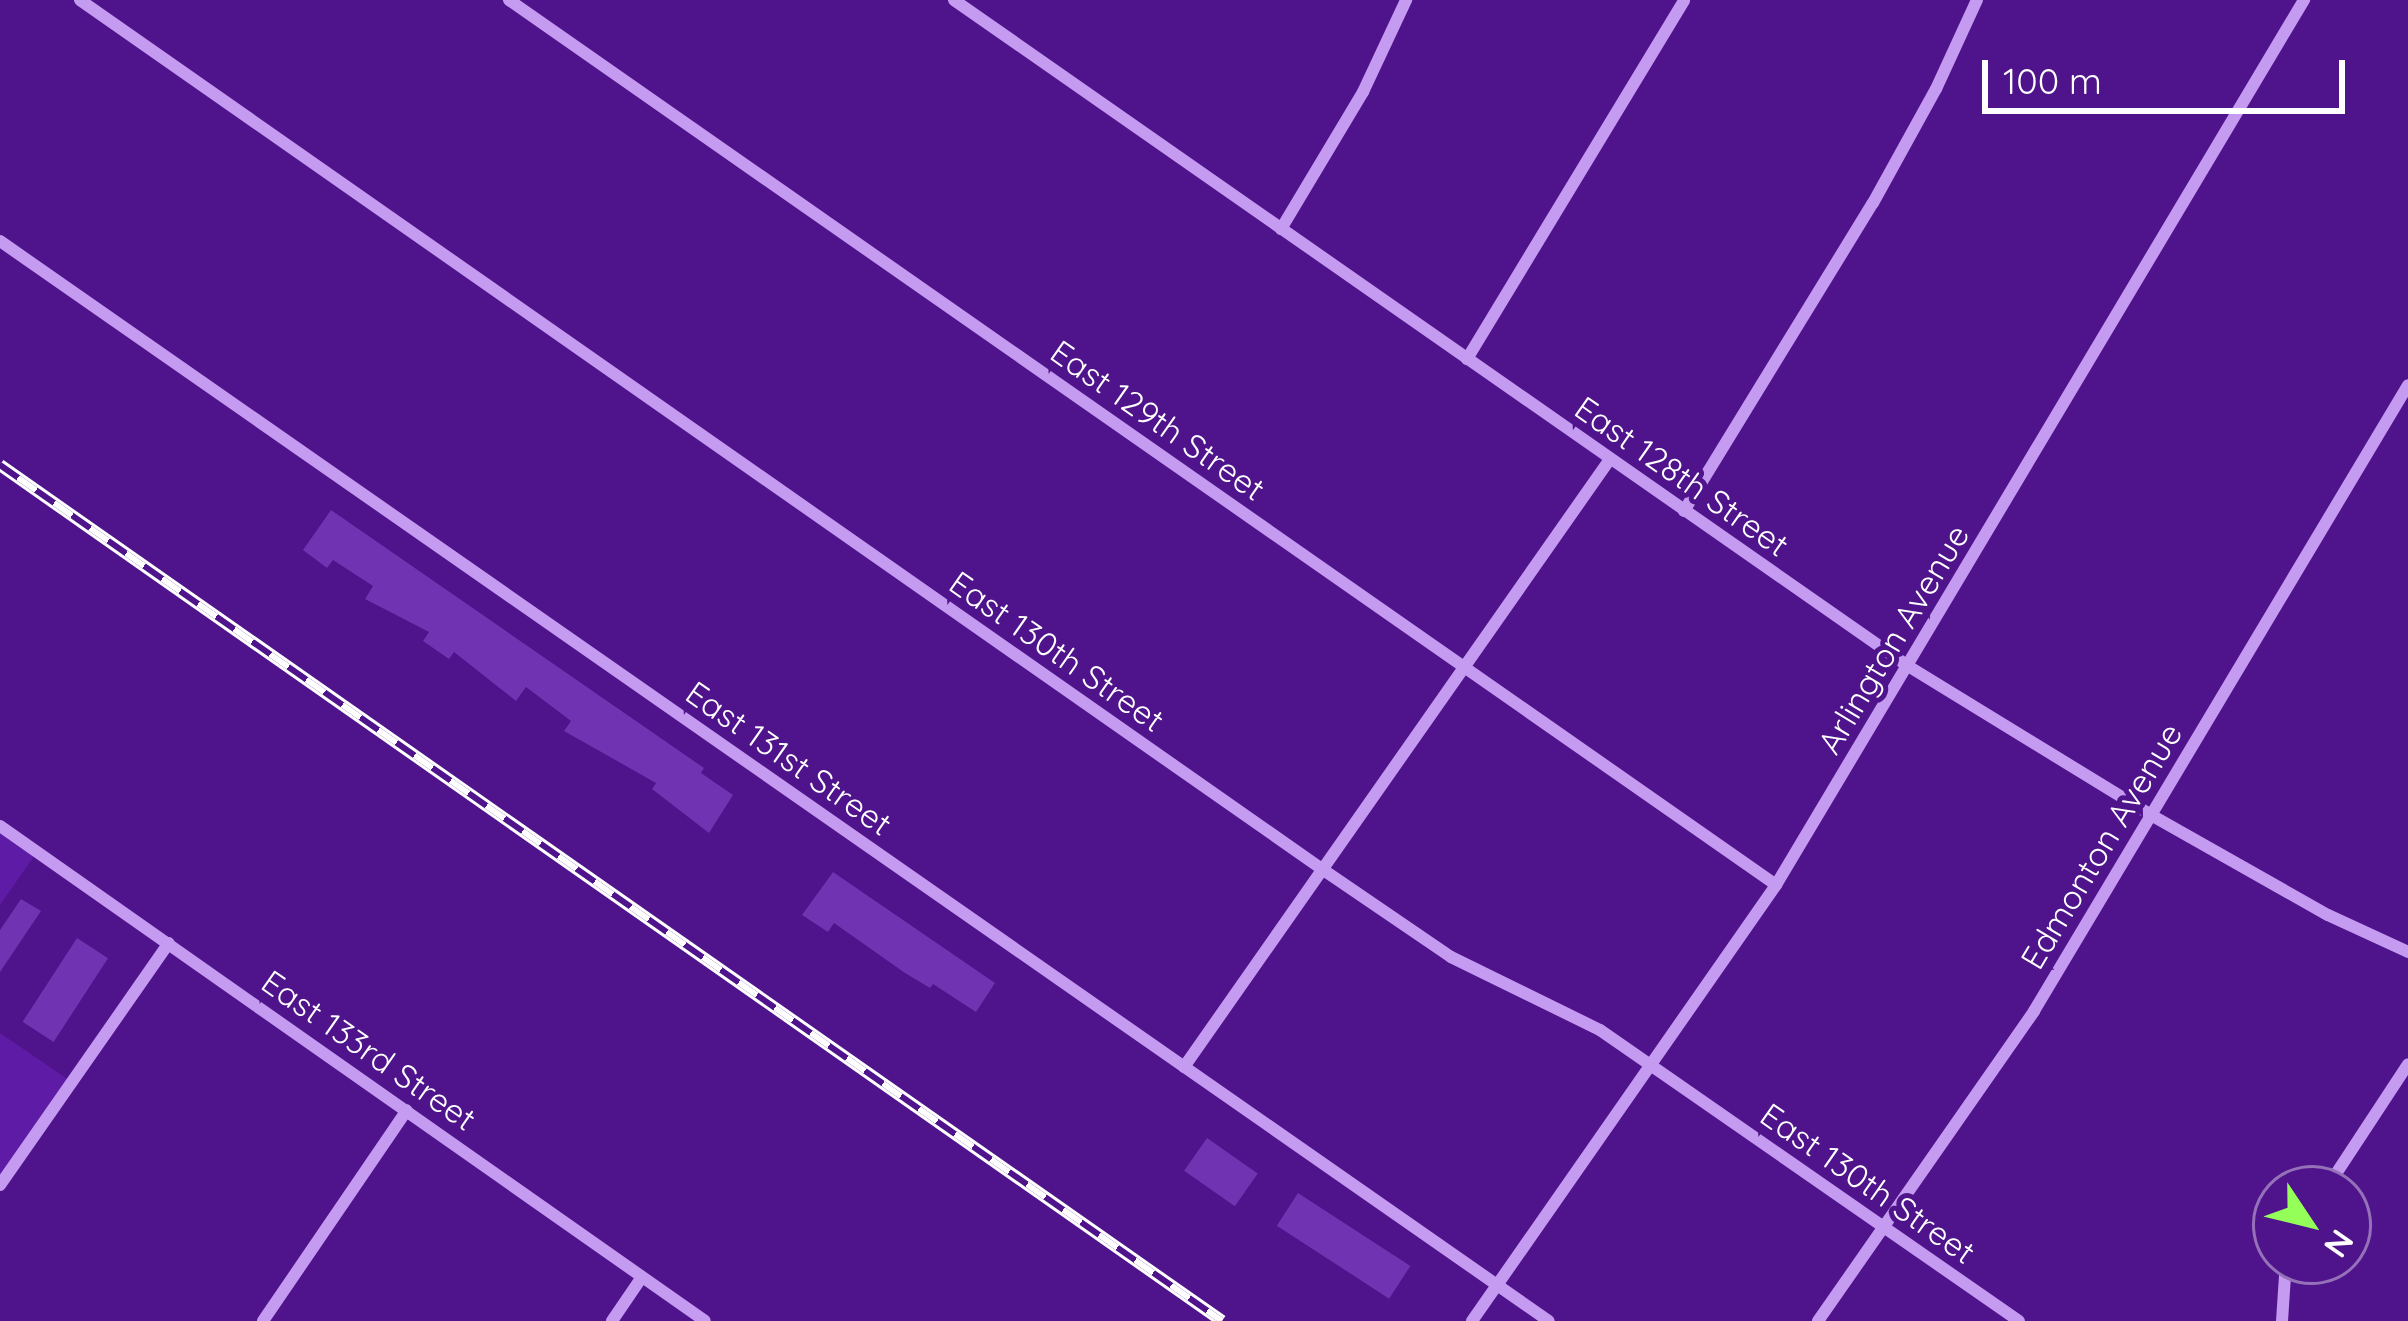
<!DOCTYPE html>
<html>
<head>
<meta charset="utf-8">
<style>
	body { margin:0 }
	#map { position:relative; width:2408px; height:1321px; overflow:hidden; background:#4f138b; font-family:Quicksand,sans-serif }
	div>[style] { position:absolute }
	.green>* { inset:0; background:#5e1ba5 }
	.building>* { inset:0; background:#7033b1; transform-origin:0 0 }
	.street>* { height:12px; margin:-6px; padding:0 6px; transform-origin:6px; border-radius:6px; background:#c49bf0 }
	.rail>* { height:12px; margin-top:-6px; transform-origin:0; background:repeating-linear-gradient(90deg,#4f138b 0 22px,#fff 0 44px); box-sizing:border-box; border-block:3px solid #fff }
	span { translate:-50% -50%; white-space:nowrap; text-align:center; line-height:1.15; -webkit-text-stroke:10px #4f138b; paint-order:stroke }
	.street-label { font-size:33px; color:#fff }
	.north { position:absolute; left:2252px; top:1165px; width:120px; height:120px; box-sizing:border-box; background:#4f138b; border:3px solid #9571b9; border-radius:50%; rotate:125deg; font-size:33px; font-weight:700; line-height:48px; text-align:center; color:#fff }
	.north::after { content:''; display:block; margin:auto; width:42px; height:54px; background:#95ff5a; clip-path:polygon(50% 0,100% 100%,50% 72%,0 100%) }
	.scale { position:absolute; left:1982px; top:60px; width:363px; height:54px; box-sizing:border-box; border:6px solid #fff; border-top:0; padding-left:15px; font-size:36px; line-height:42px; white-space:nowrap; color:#fff; -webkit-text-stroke:9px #4f138b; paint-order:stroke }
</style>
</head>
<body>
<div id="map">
	<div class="green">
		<i style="clip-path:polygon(0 826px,37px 852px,0 905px)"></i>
		<i style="clip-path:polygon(0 1033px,72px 1082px,0 1185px)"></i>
	</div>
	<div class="building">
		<i style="clip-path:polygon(331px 510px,704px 768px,701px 773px,733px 795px,709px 833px,652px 789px,656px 783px,564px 731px,571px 721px,526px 687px,516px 701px,454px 652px,449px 659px,423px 641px,429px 632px,365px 599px,373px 586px,333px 560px,327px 568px,303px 550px)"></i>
		<i style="clip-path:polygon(833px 872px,995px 983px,976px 1012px,933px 984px,930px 988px,905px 973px,834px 923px,828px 932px,802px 915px)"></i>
		<i style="clip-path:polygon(21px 899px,41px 911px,0 972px,0 930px)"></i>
		<i style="left:77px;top:938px;width:37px;height:100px;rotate:33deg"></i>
		<i style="left:1207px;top:1138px;width:62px;height:40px;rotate:35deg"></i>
		<i style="left:1298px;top:1193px;width:134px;height:39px;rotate:33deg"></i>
	</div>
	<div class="street">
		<i style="left:80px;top:0;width:1516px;rotate:34.98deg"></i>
		<i style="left:1322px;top:869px;width:156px;rotate:34.3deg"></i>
		<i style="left:1451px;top:957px;width:166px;rotate:26.1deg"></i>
		<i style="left:1600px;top:1030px;width:510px;rotate:34.78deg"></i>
		<i style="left:509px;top:0;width:1545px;rotate:34.93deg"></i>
		<i style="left:954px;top:0;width:1163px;rotate:34.92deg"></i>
		<i style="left:1908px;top:666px;width:285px;rotate:31.5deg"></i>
		<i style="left:2151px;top:815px;width:203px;rotate:29.5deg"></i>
		<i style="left:2328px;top:915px;width:88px;rotate:24.8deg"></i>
		<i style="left:1281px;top:229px;width:160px;rotate:-59.1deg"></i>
		<i style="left:1363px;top:92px;width:102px;rotate:-64.9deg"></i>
		<i style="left:0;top:241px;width:1888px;rotate:34.89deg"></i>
		<i style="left:1467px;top:359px;width:419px;rotate:-58.8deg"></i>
		<i style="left:1684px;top:511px;width:361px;rotate:-58.5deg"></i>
		<i style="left:1873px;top:203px;width:130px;rotate:-61.1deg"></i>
		<i style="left:1936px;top:89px;width:98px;rotate:-65.3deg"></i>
		<i style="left:0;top:826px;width:861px;rotate:35.07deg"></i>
		<i style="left:1184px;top:1067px;width:742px;rotate:-54.98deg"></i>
		<i style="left:0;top:1185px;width:295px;rotate:-55.1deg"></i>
		<i style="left:2326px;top:1189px;width:149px;rotate:-56.7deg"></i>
		<i style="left:263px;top:1321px;width:255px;rotate:-55.7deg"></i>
		<i style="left:612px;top:1321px;width:53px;rotate:-55.7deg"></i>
		<i style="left:1472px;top:1321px;width:532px;rotate:-55.11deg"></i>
		<i style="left:1776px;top:885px;width:1031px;rotate:-59.18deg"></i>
		<i style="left:1818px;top:1321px;width:378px;rotate:-55.1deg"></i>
		<i style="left:2034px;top:1011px;width:729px;rotate:-59.14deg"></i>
		<i style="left:2282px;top:1321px;width:60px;rotate:-86.2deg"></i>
	</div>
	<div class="rail">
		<i style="left:0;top:465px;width:1492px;rotate:35.01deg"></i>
	</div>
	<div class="street-label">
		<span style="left:1158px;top:420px;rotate:35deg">East 129th Street</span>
		<span style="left:1682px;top:476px;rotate:35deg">East 128th Street</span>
		<span style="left:1893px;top:639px;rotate:-59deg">Arlington Avenue</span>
		<span style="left:1057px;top:651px;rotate:35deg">East 130th Street</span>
		<span style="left:789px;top:758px;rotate:35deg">East 131st Street</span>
		<span style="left:2101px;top:846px;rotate:-59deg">Edmonton Avenue</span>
		<span style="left:369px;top:1050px;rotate:35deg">East 133rd Street</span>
		<span style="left:1868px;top:1183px;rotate:35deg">East 130th Street</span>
	</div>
	<div class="north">N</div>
	<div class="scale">100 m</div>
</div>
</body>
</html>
